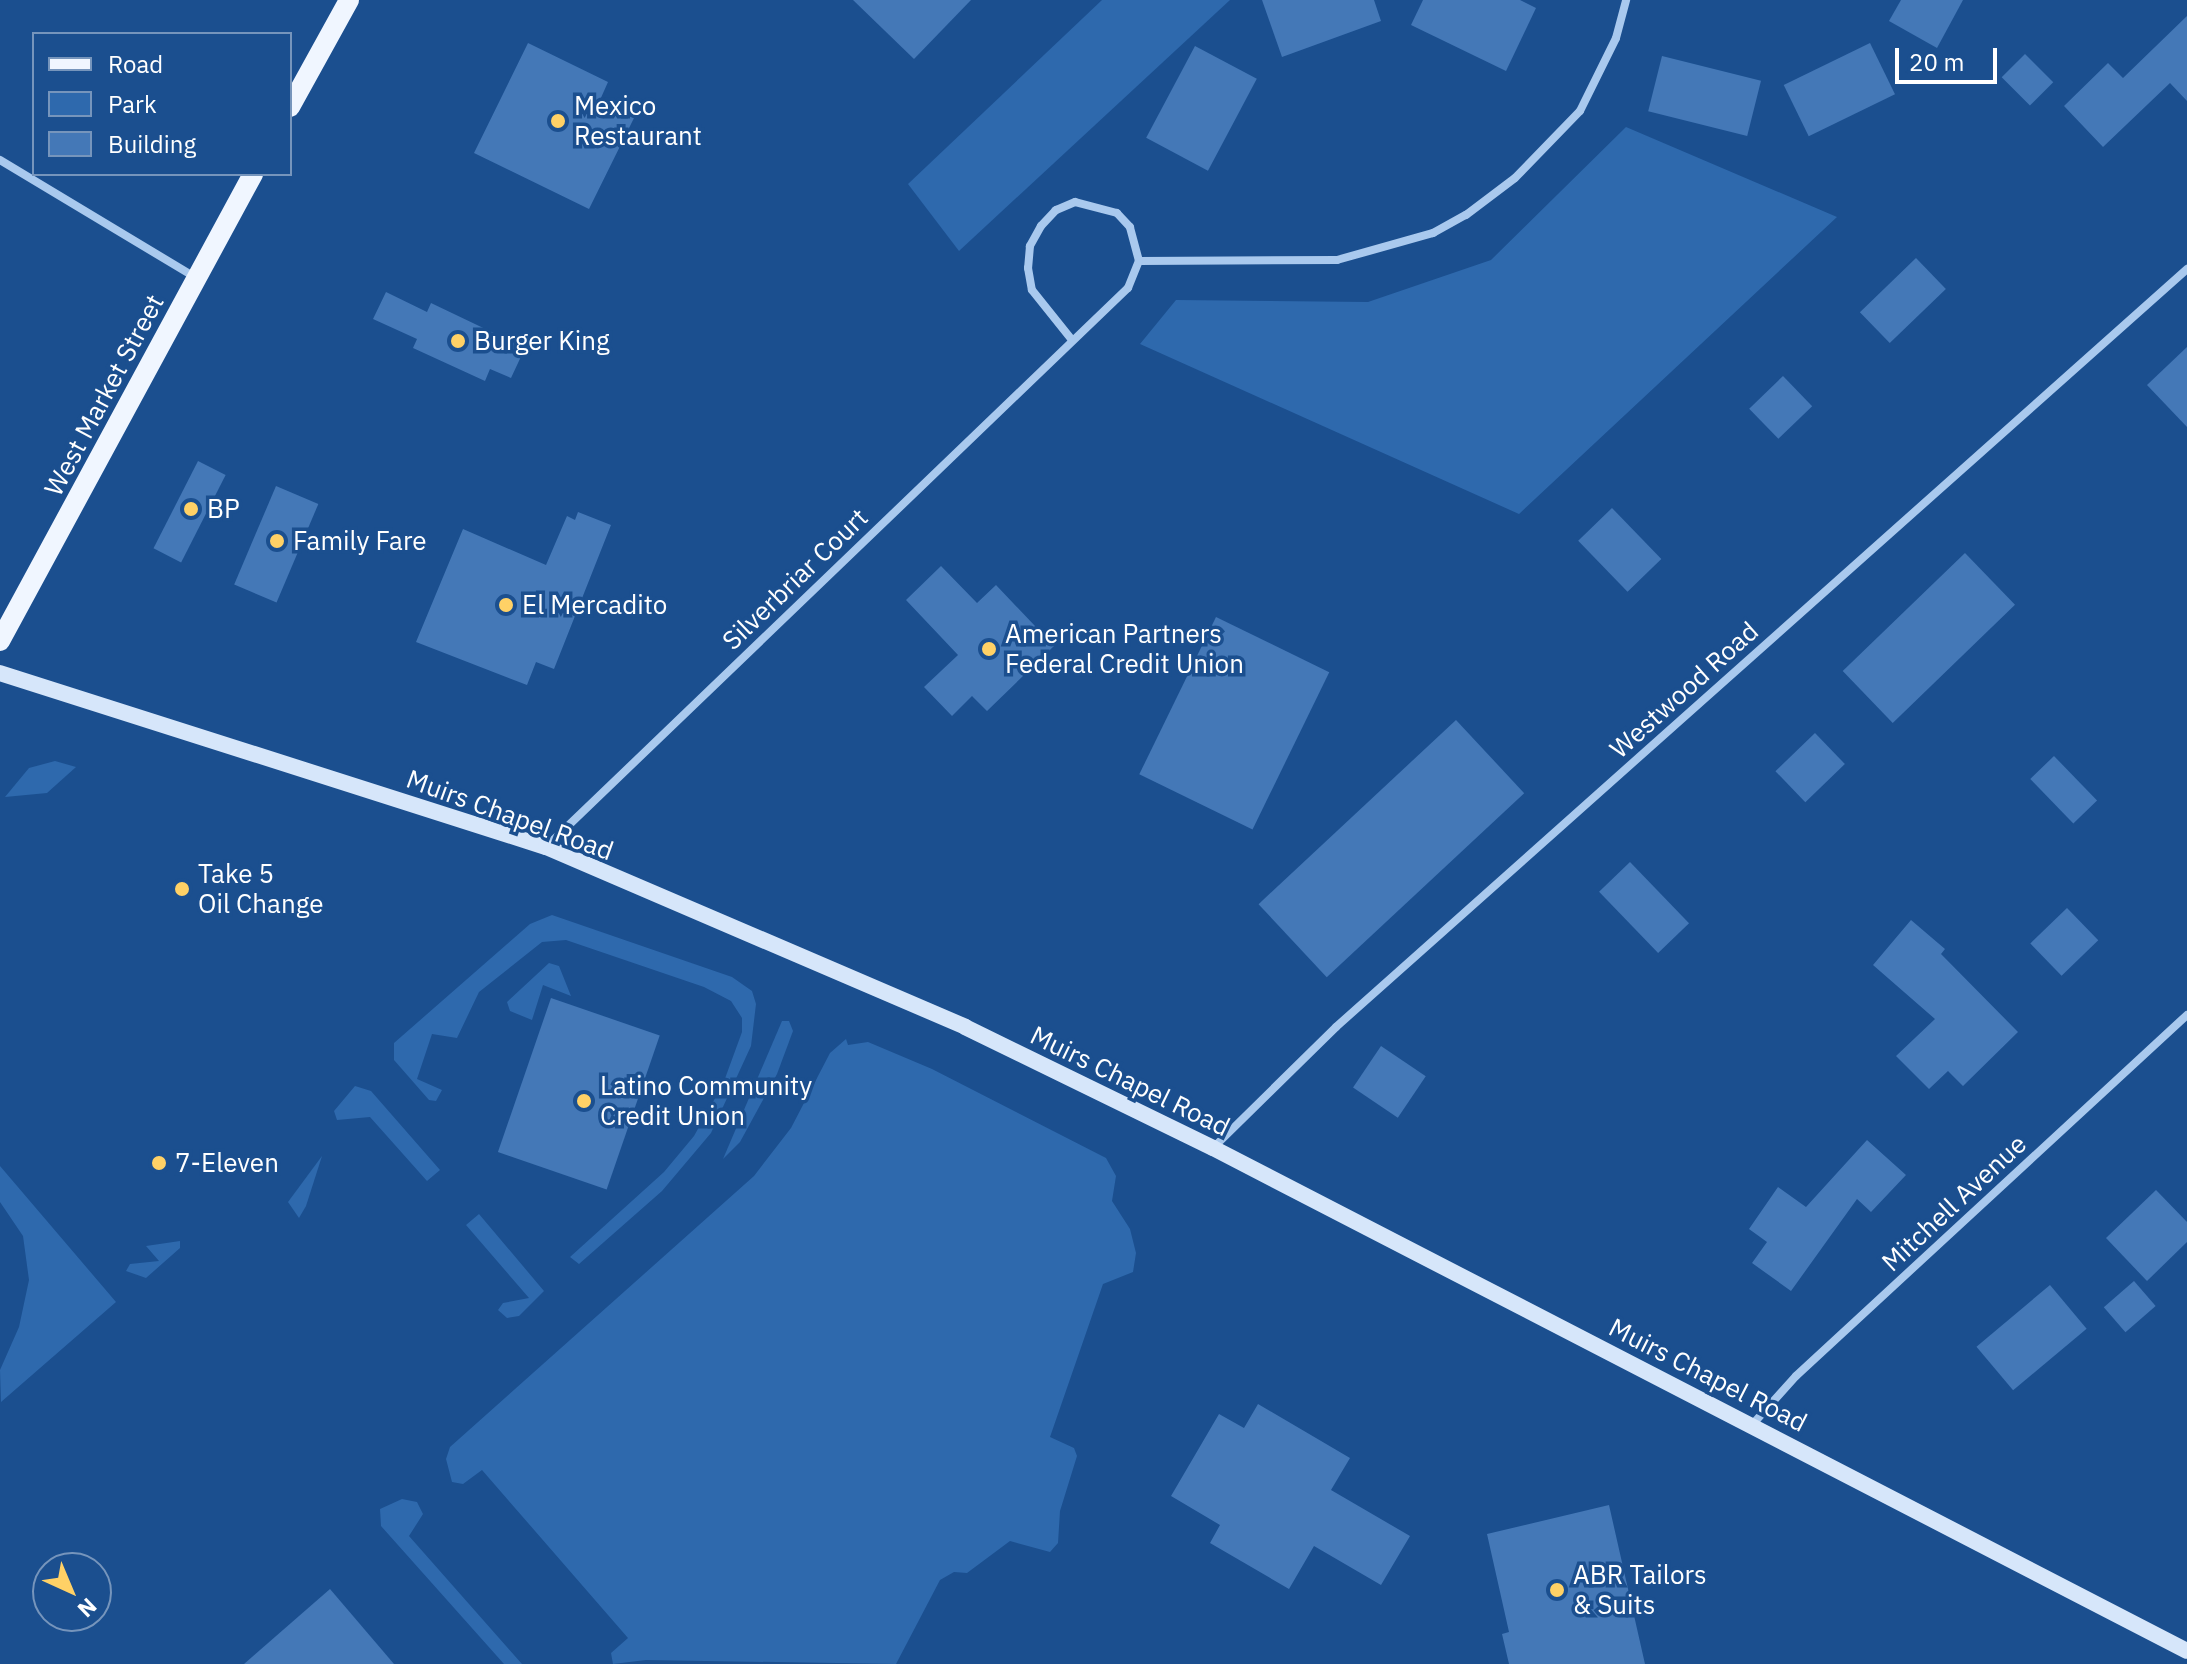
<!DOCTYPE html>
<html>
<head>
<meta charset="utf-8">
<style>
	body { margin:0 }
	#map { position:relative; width:2187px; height:1664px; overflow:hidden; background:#1b4f8f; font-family:"IBM Plex Sans",sans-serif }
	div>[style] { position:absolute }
	.green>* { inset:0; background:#2e69ad }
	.building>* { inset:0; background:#4478b7; transform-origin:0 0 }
	.minor>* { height:8px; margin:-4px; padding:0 4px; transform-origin:4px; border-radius:4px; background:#a9c9ee }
	.secondary>* { height:16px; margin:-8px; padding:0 8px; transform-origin:8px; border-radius:8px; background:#d6e6fa }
	.primary>* { height:20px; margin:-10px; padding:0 10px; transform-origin:10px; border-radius:10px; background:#f0f6ff }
	.dots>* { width:22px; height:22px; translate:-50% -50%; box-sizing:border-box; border:4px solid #1b4f8f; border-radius:50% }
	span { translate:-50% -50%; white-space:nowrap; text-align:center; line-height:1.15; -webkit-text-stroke:7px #1b4f8f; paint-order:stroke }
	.poi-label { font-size:26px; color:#fff }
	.left { translate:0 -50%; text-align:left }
	.street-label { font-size:26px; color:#fff }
	.legend { position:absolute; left:32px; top:32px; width:260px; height:144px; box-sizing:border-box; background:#1b4f8f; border:2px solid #7695bc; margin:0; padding:10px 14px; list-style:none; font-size:24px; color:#fff }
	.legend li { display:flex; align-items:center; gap:16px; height:40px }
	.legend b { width:40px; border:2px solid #7695bc }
	.north { position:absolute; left:32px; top:1552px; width:80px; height:80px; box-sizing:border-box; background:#1b4f8f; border:2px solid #7695bc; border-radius:50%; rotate:136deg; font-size:22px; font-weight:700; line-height:32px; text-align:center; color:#fff }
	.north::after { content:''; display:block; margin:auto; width:28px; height:36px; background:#ffd166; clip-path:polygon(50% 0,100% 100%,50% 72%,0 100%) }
	.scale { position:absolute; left:1895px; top:48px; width:102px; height:36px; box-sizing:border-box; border:4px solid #fff; border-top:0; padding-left:10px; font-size:24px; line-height:28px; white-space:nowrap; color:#fff; -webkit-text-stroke:6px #1b4f8f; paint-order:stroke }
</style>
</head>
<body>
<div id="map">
	<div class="green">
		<i style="clip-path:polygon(1102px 0,1230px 0,959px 251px,908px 184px)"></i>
		<i style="clip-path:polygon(1626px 127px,1837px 217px,1519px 514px,1140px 344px,1176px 300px,1368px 302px,1491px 260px)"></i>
		<i style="clip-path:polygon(55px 761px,76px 767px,47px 793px,5px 797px,29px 768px)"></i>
		<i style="clip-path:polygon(552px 915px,732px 977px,752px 991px,756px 1004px,751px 1046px,711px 1133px,662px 1191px,579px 1264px,570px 1257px,664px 1172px,694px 1136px,723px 1084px,742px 1032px,742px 1018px,731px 1001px,704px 987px,566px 940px,542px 942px,479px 992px,457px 1038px,432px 1034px,417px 1079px,442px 1090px,436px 1101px,429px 1100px,394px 1060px,394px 1043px,530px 924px)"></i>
		<i style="clip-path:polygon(549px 963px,559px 966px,571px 996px,543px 985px,532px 1020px,510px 1011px,507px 1002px)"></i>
		<i style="clip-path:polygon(782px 1021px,789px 1021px,793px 1031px,777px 1074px,740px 1142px,723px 1159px)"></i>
		<i style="clip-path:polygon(846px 1039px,848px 1045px,868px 1042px,932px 1069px,1106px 1158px,1116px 1176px,1112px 1201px,1130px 1229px,1136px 1253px,1133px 1272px,1103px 1284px,1050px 1437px,1074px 1448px,1077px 1456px,1060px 1511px,1058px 1543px,1050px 1552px,1010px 1541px,967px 1573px,954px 1572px,940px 1580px,896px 1664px,646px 1660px,613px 1664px,611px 1653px,628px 1638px,482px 1470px,463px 1484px,452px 1482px,446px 1459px,450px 1447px,754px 1176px,791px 1128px,830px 1053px)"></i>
		<i style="clip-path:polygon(355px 1086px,371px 1091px,440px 1170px,427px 1181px,370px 1117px,337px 1120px,334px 1111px)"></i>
		<i style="clip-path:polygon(322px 1156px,306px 1206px,299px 1218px,288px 1202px)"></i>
		<i style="clip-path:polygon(0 1166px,116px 1302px,1px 1402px,0 1370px,19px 1327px,29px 1280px,23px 1236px,0 1202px)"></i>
		<i style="clip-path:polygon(479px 1214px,544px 1291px,519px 1316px,507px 1318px,498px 1310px,503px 1303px,529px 1298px,466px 1225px)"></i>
		<i style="clip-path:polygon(180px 1241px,180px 1248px,146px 1278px,126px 1271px,130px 1264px,159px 1261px,146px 1246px)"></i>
		<i style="clip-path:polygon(402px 1499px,417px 1502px,423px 1514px,409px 1536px,522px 1664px,504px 1664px,381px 1526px,380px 1509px)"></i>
	</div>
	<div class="building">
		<i style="clip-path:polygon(853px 0,971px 0,914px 59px)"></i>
		<i style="clip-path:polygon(1262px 0,1374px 0,1381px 21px,1282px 57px)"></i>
		<i style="clip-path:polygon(1423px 0,1520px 0,1536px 8px,1506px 71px,1411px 25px)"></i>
		<i style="clip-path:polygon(1901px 0,1963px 0,1937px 48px,1889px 21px)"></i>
		<i style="clip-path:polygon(2187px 16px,2187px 101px,2170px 83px,2103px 147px,2064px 106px,2108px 63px,2123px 78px)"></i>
		<i style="clip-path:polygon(528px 43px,608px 82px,600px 100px,634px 118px,589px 209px,474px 153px)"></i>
		<i style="left:1870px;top:43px;width:57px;height:96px;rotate:64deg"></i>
		<i style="left:1195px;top:46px;width:70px;height:104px;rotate:28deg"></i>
		<i style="left:2025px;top:54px;width:40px;height:33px;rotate:45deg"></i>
		<i style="left:1662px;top:56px;width:102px;height:57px;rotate:14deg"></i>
		<i style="left:1916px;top:258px;width:43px;height:78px;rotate:46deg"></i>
		<i style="clip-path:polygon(386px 292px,427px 312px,431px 303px,525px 348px,511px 378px,490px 369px,485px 381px,413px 348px,417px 339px,373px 319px)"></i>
		<i style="clip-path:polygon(2187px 347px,2187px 427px,2147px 385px)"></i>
		<i style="left:1783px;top:376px;width:42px;height:47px;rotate:46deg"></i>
		<i style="left:198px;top:461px;width:31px;height:98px;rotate:27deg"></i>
		<i style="left:276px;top:486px;width:46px;height:107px;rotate:23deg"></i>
		<i style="left:1612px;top:508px;width:71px;height:47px;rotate:46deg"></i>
		<i style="clip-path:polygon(578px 512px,611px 525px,554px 669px,536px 662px,527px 685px,416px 642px,463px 529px,546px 565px,567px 516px,575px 520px)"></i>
		<i style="left:1965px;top:553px;width:72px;height:170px;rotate:46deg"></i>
		<i style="clip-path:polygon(941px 566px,977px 603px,996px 585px,1054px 646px,987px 711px,972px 696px,952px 716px,924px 687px,958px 655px,906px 600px)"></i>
		<i style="left:1216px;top:617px;width:126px;height:175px;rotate:26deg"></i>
		<i style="left:1456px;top:720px;width:100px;height:270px;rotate:47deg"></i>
		<i style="left:1815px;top:733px;width:43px;height:55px;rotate:46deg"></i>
		<i style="left:2054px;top:756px;width:62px;height:33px;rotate:46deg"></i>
		<i style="left:1630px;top:862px;width:85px;height:43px;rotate:46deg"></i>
		<i style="left:2067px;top:908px;width:45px;height:51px;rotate:46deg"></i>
		<i style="clip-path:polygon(1911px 920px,1945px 949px,1941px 954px,2018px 1032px,1963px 1086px,1948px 1071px,1929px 1089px,1896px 1056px,1935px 1019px,1873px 965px)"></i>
		<i style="left:551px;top:998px;width:115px;height:163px;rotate:19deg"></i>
		<i style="left:1381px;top:1046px;width:54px;height:50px;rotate:34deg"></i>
		<i style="clip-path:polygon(1867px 1140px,1906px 1175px,1871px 1212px,1857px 1199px,1791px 1291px,1752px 1263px,1767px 1242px,1749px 1229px,1778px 1187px,1806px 1207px)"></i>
		<i style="clip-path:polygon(2156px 1190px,2187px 1222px,2187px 1242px,2147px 1281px,2106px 1238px)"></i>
		<i style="left:2134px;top:1281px;width:33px;height:40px;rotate:49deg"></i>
		<i style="left:2050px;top:1285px;width:57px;height:96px;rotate:50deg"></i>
		<i style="clip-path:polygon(1258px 1404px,1350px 1458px,1331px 1490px,1410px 1536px,1381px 1585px,1314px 1546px,1289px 1589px,1210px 1543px,1220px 1525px,1171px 1496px,1219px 1414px,1244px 1428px)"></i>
		<i style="clip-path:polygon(1609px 1505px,1645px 1664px,1509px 1664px,1502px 1634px,1509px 1632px,1487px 1534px)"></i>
		<i style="clip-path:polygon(330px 1589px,394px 1664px,244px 1664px)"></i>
	</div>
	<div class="minor">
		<i style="left:0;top:160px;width:227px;rotate:31deg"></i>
		<i style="left:1139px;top:261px;width:198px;rotate:-0.3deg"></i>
		<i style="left:1337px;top:260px;width:100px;rotate:-15.7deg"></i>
		<i style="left:1433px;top:233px;width:38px;rotate:-29deg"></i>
		<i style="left:1466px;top:215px;width:61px;rotate:-37.1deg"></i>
		<i style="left:1515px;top:178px;width:93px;rotate:-45.9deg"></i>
		<i style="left:1580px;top:111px;width:81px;rotate:-63.7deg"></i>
		<i style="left:1616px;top:38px;width:39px;rotate:-75deg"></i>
		<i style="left:546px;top:847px;width:807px;rotate:-43.85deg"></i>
		<i style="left:1128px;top:288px;width:29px;rotate:-68deg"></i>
		<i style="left:1139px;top:261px;width:35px;rotate:-105deg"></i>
		<i style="left:1130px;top:227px;width:19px;rotate:-133deg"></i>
		<i style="left:1117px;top:213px;width:43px;rotate:-165.3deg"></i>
		<i style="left:1075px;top:202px;width:21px;rotate:157deg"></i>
		<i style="left:1056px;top:210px;width:22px;rotate:133deg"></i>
		<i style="left:1041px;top:226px;width:23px;rotate:119deg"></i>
		<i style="left:1030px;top:246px;width:22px;rotate:95deg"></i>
		<i style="left:1028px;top:268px;width:22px;rotate:80deg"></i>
		<i style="left:1032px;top:290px;width:64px;rotate:51.3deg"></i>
		<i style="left:1214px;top:1147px;width:171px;rotate:-44.5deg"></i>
		<i style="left:1336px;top:1027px;width:1140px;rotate:-41.69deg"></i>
		<i style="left:1752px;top:1425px;width:66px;rotate:-48.1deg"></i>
		<i style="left:1796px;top:1376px;width:532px;rotate:-42.72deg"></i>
	</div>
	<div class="secondary">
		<i style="left:0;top:673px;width:573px;rotate:17.68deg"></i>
		<i style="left:546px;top:847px;width:456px;rotate:23.2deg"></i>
		<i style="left:965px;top:1027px;width:276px;rotate:26deg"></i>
		<i style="left:1213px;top:1148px;width:1096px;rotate:27.31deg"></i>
	</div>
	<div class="primary">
		<i style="left:290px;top:107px;width:122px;rotate:-61.1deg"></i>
		<i style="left:0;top:641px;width:531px;rotate:-61.55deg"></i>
	</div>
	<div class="dots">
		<i style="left:558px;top:121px;background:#ffd166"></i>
		<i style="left:458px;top:341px;background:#ffd166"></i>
		<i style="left:191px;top:509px;background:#ffd166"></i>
		<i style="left:277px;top:541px;background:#ffd166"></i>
		<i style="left:506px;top:605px;background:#ffd166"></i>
		<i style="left:989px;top:649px;background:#ffd166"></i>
		<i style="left:182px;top:889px;background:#ffd166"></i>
		<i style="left:584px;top:1101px;background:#ffd166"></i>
		<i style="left:159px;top:1163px;background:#ffd166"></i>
		<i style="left:1557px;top:1590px;background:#ffd166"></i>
	</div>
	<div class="poi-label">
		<span class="left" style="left:574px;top:121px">Mexico<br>Restaurant</span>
		<span class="left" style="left:474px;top:341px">Burger King</span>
		<span class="left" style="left:207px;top:509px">BP</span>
		<span class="left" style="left:293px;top:541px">Family Fare</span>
		<span class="left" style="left:522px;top:605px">El Mercadito</span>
		<span class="left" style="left:1005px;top:649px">American Partners<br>Federal Credit Union</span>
		<span class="left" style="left:198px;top:889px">Take 5<br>Oil Change</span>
		<span class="left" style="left:600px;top:1101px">Latino Community<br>Credit Union</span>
		<span class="left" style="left:175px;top:1163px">7-Eleven</span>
		<span class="left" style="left:1573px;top:1590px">ABR Tailors<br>&amp; Suits</span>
	</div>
	<div class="street-label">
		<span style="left:104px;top:395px;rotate:-62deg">West Market Street</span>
		<span style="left:795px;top:579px;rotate:-44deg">Silverbriar Court</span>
		<span style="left:1684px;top:690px;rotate:-42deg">Westwood Road</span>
		<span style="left:510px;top:815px;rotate:20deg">Muirs Chapel Road</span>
		<span style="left:1130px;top:1081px;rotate:26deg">Muirs Chapel Road</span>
		<span style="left:1954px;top:1203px;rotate:-43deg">Mitchell Avenue</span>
		<span style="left:1708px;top:1375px;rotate:27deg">Muirs Chapel Road</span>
	</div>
	<ul class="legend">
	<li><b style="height:10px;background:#f0f6ff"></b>Road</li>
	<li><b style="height:22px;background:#2e69ad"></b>Park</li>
	<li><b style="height:22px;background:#4478b7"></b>Building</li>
	</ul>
	<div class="north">N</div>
	<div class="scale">20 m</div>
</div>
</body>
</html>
